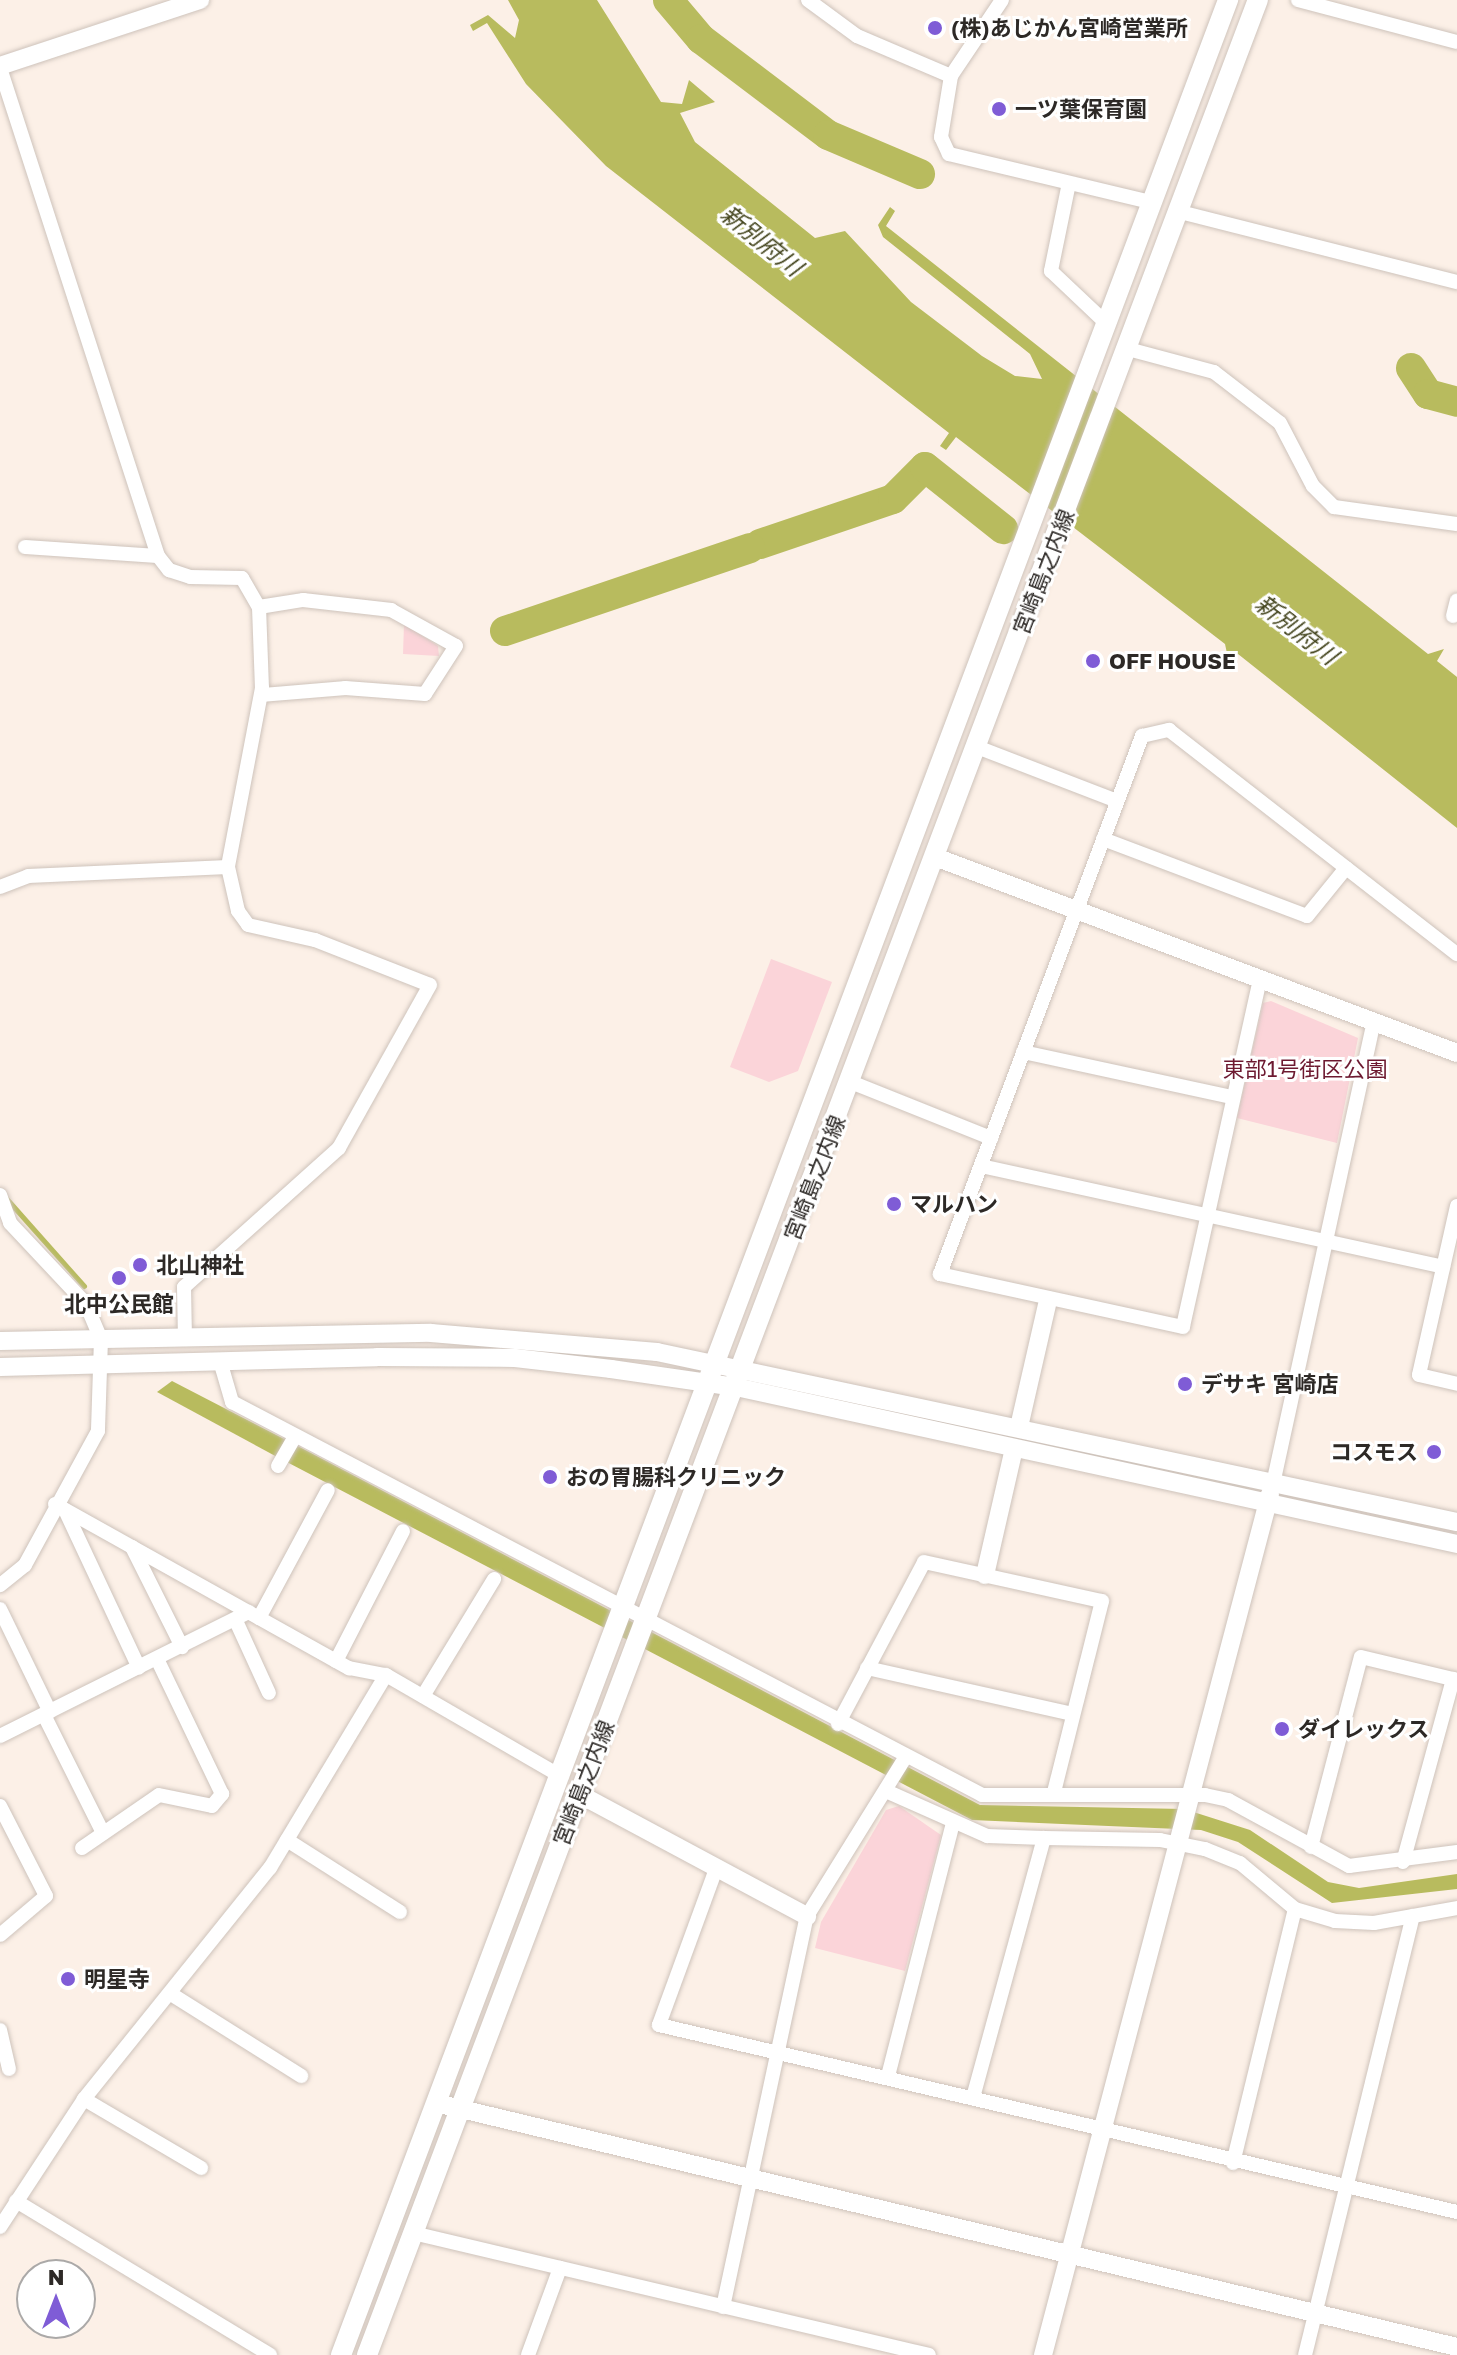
<!DOCTYPE html>
<html>
<head>
<meta charset="utf-8">
<style>
	body { margin:0 }
	#map { position:relative; width:1457px; height:2355px; overflow:hidden; background:#fcf0e7; font-family:"Golos Text","Noto Sans JP",sans-serif }
	div>[style] { position:absolute }
	.green>* { inset:0; background:#fbd4d9 }
	.water>* { inset:0; background:#b8bb5e }
	.stream>* { height:5px; margin:-2.5px; padding:0 2.5px; transform-origin:2.5px; border-radius:2.5px; background:#b8bb5e }
	.river>* { height:30px; margin:-15px; padding:0 15px; transform-origin:15px; border-radius:15px; background:#b8bb5e }
	.roads { filter:drop-shadow(0 0 2px #cec3bb) drop-shadow(0 0 2px #cec3bb) }
	.street>* { height:14px; margin:-7px; padding:0 7px; transform-origin:7px; border-radius:7px; background:#fff }
	.secondary>* { height:18px; margin:-9px; padding:0 9px; transform-origin:9px; border-radius:9px; background:#fff }
	.primary>* { height:20px; margin:-10px; padding:0 10px; transform-origin:10px; border-radius:10px; background:#fff }
	.dots>* { width:22px; height:22px; translate:-50% -50%; box-sizing:border-box; border:4px solid #fff; border-radius:50% }
	span { translate:-50% -50%; white-space:nowrap; text-align:center; line-height:1.15; -webkit-text-stroke:6px #fff; paint-order:stroke }
	.poi-label { font-size:22px; color:#2d2926; font-weight:700 }
	.left { translate:0 -50%; text-align:left }
	.right { translate:-100% -50%; text-align:right }
	.street-label { font-size:22px; color:#2d2926 }
	.park-label { font-size:22px; color:#6d1930 }
	.water-label { font-size:24px; color:#45461f; font-style:italic }
	.north { position:absolute; left:16px; top:2259px; width:80px; height:80px; box-sizing:border-box; background:#fff; border:2px solid #aba9a8; border-radius:50%; rotate:0deg; font-size:22px; font-weight:700; line-height:32px; text-align:center; color:#2d2926 }
	.north::after { content:''; display:block; margin:auto; width:28px; height:36px; background:#7f5cd6; clip-path:polygon(50% 0,100% 100%,50% 72%,0 100%) }
</style>
</head>
<body>
<div id="map">
	<div class="green">
		<i style="clip-path:polygon(404px 624px,438px 646px,439px 656px,403px 654px)"></i>
		<i style="clip-path:polygon(771px 959px,832px 982px,798px 1071px,769px 1082px,730px 1067px)"></i>
		<i style="clip-path:polygon(1271px 1001px,1358px 1038px,1337px 1143px,1237px 1118px,1263px 1003px)"></i>
		<i style="clip-path:polygon(899px 1806px,941px 1835px,905px 1971px,815px 1948px,821px 1922px,886px 1810px)"></i>
	</div>
	<div class="water">
		<i style="clip-path:polygon(508px 0,597px 0,661px 102px,682px 104px,689px 80px,715px 102px,680px 113px,695px 142px,815px 238px,845px 231px,911px 302px,982px 356px,1015px 376px,1042px 379px,1030px 354px,883px 237px,878px 225px,890px 207px,895px 211px,886px 226px,1428px 654px,1444px 649px,1437px 661px,1457px 677px,1457px 828px,1238px 654px,1229px 663px,1225px 644px,956px 437px,946px 450px,940px 446px,949px 433px,606px 166px,526px 84px,487px 23px,473px 31px,470px 25px,488px 15px,515px 38px,519px 20px)"></i>
		<i style="clip-path:polygon(172px 1381px,288px 1441px,279px 1458px,157px 1392px)"></i>
		<i style="clip-path:polygon(292px 1443px,980px 1805px,1184px 1809px,1250px 1830px,1328px 1882px,1359px 1888px,1457px 1874px,1457px 1889px,1332px 1903px,1238px 1842px,1201px 1830px,972px 1820px,283px 1460px)"></i>
	</div>
	<div class="stream">
		<i style="left:5px;top:1197px;width:119px;rotate:48.4deg"></i>
	</div>
	<div class="river">
		<i style="left:668px;top:0;width:51px;rotate:49.8deg"></i>
		<i style="left:701px;top:39px;width:159px;rotate:37.1deg"></i>
		<i style="left:828px;top:135px;width:100px;rotate:23deg"></i>
		<i style="left:1411px;top:368px;width:31px;rotate:57deg"></i>
		<i style="left:1428px;top:394px;width:30px;rotate:15deg"></i>
		<i style="left:760px;top:544px;width:140px;rotate:-18.7deg"></i>
		<i style="left:893px;top:499px;width:45px;rotate:-45deg"></i>
		<i style="left:925px;top:467px;width:100px;rotate:38.5deg"></i>
		<i style="left:505px;top:631px;width:259px;rotate:-18.7deg"></i>
	</div>
	<div class="roads">
		<div class="street">
			<i style="left:808px;top:0;width:61px;rotate:36.3deg"></i>
			<i style="left:857px;top:36px;width:102px;rotate:23.1deg"></i>
			<i style="left:1002px;top:0;width:92px;rotate:123.9deg"></i>
			<i style="left:951px;top:76px;width:62px;rotate:99.3deg"></i>
			<i style="left:941px;top:137px;width:19px;rotate:65deg"></i>
			<i style="left:949px;top:154px;width:208px;rotate:13.4deg"></i>
			<i style="left:1298px;top:0;width:164px;rotate:14.8deg"></i>
			<i style="left:0;top:68px;width:513px;rotate:72.06deg"></i>
			<i style="left:158px;top:556px;width:18px;rotate:52deg"></i>
			<i style="left:169px;top:570px;width:22px;rotate:18deg"></i>
			<i style="left:190px;top:577px;width:52px;rotate:1.1deg"></i>
			<i style="left:242px;top:578px;width:34px;rotate:60deg"></i>
			<i style="left:259px;top:607px;width:81px;rotate:87.9deg"></i>
			<i style="left:262px;top:688px;width:182px;rotate:100.8deg"></i>
			<i style="left:228px;top:867px;width:45px;rotate:77.2deg"></i>
			<i style="left:238px;top:911px;width:17px;rotate:54deg"></i>
			<i style="left:248px;top:925px;width:69px;rotate:12.6deg"></i>
			<i style="left:315px;top:940px;width:123px;rotate:21.4deg"></i>
			<i style="left:430px;top:985px;width:187px;rotate:119.2deg"></i>
			<i style="left:339px;top:1148px;width:208px;rotate:138.1deg"></i>
			<i style="left:184px;top:1287px;width:50px;rotate:88.9deg"></i>
			<i style="left:1069px;top:183px;width:90px;rotate:101.6deg"></i>
			<i style="left:1051px;top:271px;width:77px;rotate:43.4deg"></i>
			<i style="left:1180px;top:212px;width:286px;rotate:14.2deg"></i>
			<i style="left:1128px;top:349px;width:89px;rotate:15deg"></i>
			<i style="left:1214px;top:372px;width:83px;rotate:37.7deg"></i>
			<i style="left:1280px;top:423px;width:71px;rotate:62.4deg"></i>
			<i style="left:1313px;top:486px;width:30px;rotate:45deg"></i>
			<i style="left:1334px;top:507px;width:124px;rotate:7.9deg"></i>
			<i style="left:25px;top:547px;width:133px;rotate:3.9deg"></i>
			<i style="left:259px;top:607px;width:45px;rotate:-9deg"></i>
			<i style="left:303px;top:600px;width:89px;rotate:6.5deg"></i>
			<i style="left:391px;top:610px;width:74px;rotate:29deg"></i>
			<i style="left:456px;top:646px;width:57px;rotate:122.9deg"></i>
			<i style="left:425px;top:694px;width:80px;rotate:-175.7deg"></i>
			<i style="left:345px;top:688px;width:84px;rotate:175.2deg"></i>
			<i style="left:1453px;top:616px;width:16px;rotate:-76deg"></i>
			<i style="left:977px;top:747px;width:150px;rotate:21.1deg"></i>
			<i style="left:1103px;top:839px;width:218px;rotate:20.7deg"></i>
			<i style="left:1307px;top:916px;width:62px;rotate:-50.9deg"></i>
			<i style="left:0;top:887px;width:30px;rotate:-21deg"></i>
			<i style="left:28px;top:876px;width:200px;rotate:-2.6deg"></i>
			<i style="left:1260px;top:979px;width:356px;rotate:102.5deg"></i>
			<i style="left:1183px;top:1327px;width:249px;rotate:-167.7deg"></i>
			<i style="left:940px;top:1274px;width:575px;rotate:-69.42deg"></i>
			<i style="left:1142px;top:736px;width:28px;rotate:-13deg"></i>
			<i style="left:1169px;top:730px;width:365px;rotate:37.9deg"></i>
			<i style="left:1023px;top:1052px;width:214px;rotate:12.2deg"></i>
			<i style="left:851px;top:1082px;width:151px;rotate:21.8deg"></i>
			<i style="left:981px;top:1166px;width:473px;rotate:12.3deg"></i>
			<i style="left:0;top:1195px;width:30px;rotate:70deg"></i>
			<i style="left:10px;top:1223px;width:111px;rotate:46.8deg"></i>
			<i style="left:86px;top:1304px;width:38px;rotate:67deg"></i>
			<i style="left:101px;top:1339px;width:92px;rotate:91.9deg"></i>
			<i style="left:98px;top:1431px;width:153px;rotate:118.6deg"></i>
			<i style="left:25px;top:1565px;width:32px;rotate:141deg"></i>
			<i style="left:1457px;top:1206px;width:173px;rotate:102.7deg"></i>
			<i style="left:1419px;top:1375px;width:39px;rotate:13deg"></i>
			<i style="left:220px;top:1361px;width:43px;rotate:73.7deg"></i>
			<i style="left:232px;top:1402px;width:847px;rotate:27.65deg"></i>
			<i style="left:982px;top:1795px;width:223px"></i>
			<i style="left:1205px;top:1795px;width:24px;rotate:12deg"></i>
			<i style="left:1228px;top:1800px;width:138px;rotate:28.6deg"></i>
			<i style="left:1349px;top:1866px;width:109px;rotate:-7.4deg"></i>
			<i style="left:278px;top:1466px;width:34px;rotate:-60deg"></i>
			<i style="left:1273px;top:1484px;width:473px;rotate:-77.7deg"></i>
			<i style="left:55px;top:1504px;width:337px;rotate:29.2deg"></i>
			<i style="left:349px;top:1668px;width:38px;rotate:11deg"></i>
			<i style="left:386px;top:1675px;width:203px;rotate:30.1deg"></i>
			<i style="left:65px;top:1510px;width:174px;rotate:64.9deg"></i>
			<i style="left:132px;top:1547px;width:112px;rotate:63.4deg"></i>
			<i style="left:0;top:1609px;width:114px;rotate:64.1deg"></i>
			<i style="left:259px;top:1618px;width:145px;rotate:-61.7deg"></i>
			<i style="left:236px;top:1621px;width:79px;rotate:65.4deg"></i>
			<i style="left:336px;top:1661px;width:146px;rotate:-62.7deg"></i>
			<i style="left:867px;top:1668px;width:211px;rotate:12.6deg"></i>
			<i style="left:423px;top:1696px;width:137px;rotate:-58.7deg"></i>
			<i style="left:44px;top:1715px;width:132px;rotate:63.4deg"></i>
			<i style="left:838px;top:1724px;width:183px;rotate:-62deg"></i>
			<i style="left:924px;top:1562px;width:182px;rotate:12.4deg"></i>
			<i style="left:1102px;top:1601px;width:197px;rotate:104.1deg"></i>
			<i style="left:0;top:1736px;width:278px;rotate:-26.5deg"></i>
			<i style="left:886px;top:1791px;width:111px;rotate:24deg"></i>
			<i style="left:987px;top:1836px;width:57px;rotate:2deg"></i>
			<i style="left:1044px;top:1838px;width:270px;rotate:105.3deg"></i>
			<i style="left:0;top:1806px;width:101px;rotate:62.9deg"></i>
			<i style="left:46px;top:1896px;width:60px;rotate:139.7deg"></i>
			<i style="left:1044px;top:1838px;width:116px;rotate:1deg"></i>
			<i style="left:1160px;top:1840px;width:46px;rotate:11.3deg"></i>
			<i style="left:1205px;top:1849px;width:38px;rotate:22deg"></i>
			<i style="left:1240px;top:1863px;width:72px;rotate:39.9deg"></i>
			<i style="left:1295px;top:1909px;width:42px;rotate:16.7deg"></i>
			<i style="left:1335px;top:1921px;width:39px;rotate:3deg"></i>
			<i style="left:1374px;top:1923px;width:84px;rotate:-10.2deg"></i>
			<i style="left:287px;top:1840px;width:134px;rotate:32.5deg"></i>
			<i style="left:1311px;top:1847px;width:196px;rotate:-75.3deg"></i>
			<i style="left:1361px;top:1657px;width:99px;rotate:13.5deg"></i>
			<i style="left:82px;top:1848px;width:93px;rotate:-34.5deg"></i>
			<i style="left:159px;top:1795px;width:54px;rotate:11.7deg"></i>
			<i style="left:212px;top:1806px;width:16px;rotate:-50deg"></i>
			<i style="left:222px;top:1794px;width:150px;rotate:-115.7deg"></i>
			<i style="left:1403px;top:1862px;width:190px;rotate:-74.7deg"></i>
			<i style="left:716px;top:1869px;width:166px;rotate:110.1deg"></i>
			<i style="left:659px;top:2025px;width:820px;rotate:13.19deg"></i>
			<i style="left:171px;top:1994px;width:154px;rotate:32.2deg"></i>
			<i style="left:0;top:2030px;width:40px;rotate:77deg"></i>
			<i style="left:888px;top:2076px;width:261px;rotate:-75.6deg"></i>
			<i style="left:84px;top:2099px;width:136px;rotate:30.5deg"></i>
			<i style="left:1233px;top:2163px;width:261px;rotate:-76.3deg"></i>
			<i style="left:16px;top:2201px;width:297px;rotate:31.2deg"></i>
			<i style="left:0;top:2227px;width:153px;rotate:-56.7deg"></i>
			<i style="left:84px;top:2099px;width:297px;rotate:-51.2deg"></i>
			<i style="left:270px;top:1868px;width:225px;rotate:-59deg"></i>
			<i style="left:413px;top:2233px;width:530px;rotate:13.3deg"></i>
			<i style="left:723px;top:2307px;width:400px;rotate:-77.9deg"></i>
			<i style="left:807px;top:1916px;width:186px;rotate:-58.2deg"></i>
			<i style="left:528px;top:2355px;width:93px;rotate:-69.8deg"></i>
			<i style="left:1305px;top:2355px;width:452px;rotate:-76.2deg"></i>
		</div>
		<div class="secondary">
			<i style="left:0;top:66px;width:211px;rotate:-18.3deg"></i>
			<i style="left:935px;top:857px;width:558px;rotate:20.58deg"></i>
			<i style="left:0;top:1341px;width:431px;rotate:-1.1deg"></i>
			<i style="left:431px;top:1333px;width:227px;rotate:4.8deg"></i>
			<i style="left:657px;top:1352px;width:818px;rotate:12deg"></i>
			<i style="left:0;top:1367px;width:377px;rotate:-1.5deg"></i>
			<i style="left:377px;top:1357px;width:138px;rotate:0.4deg"></i>
			<i style="left:515px;top:1358px;width:97px;rotate:6.5deg"></i>
			<i style="left:611px;top:1369px;width:126px;rotate:8.2deg"></i>
			<i style="left:736px;top:1387px;width:738px;rotate:12.28deg"></i>
			<i style="left:1019px;top:1427px;width:130px;rotate:-77.1deg"></i>
			<i style="left:985px;top:1575px;width:130px;rotate:-77.1deg"></i>
			<i style="left:579px;top:1794px;width:259px;rotate:28.2deg"></i>
			<i style="left:436px;top:2103px;width:1050px;rotate:13.44deg"></i>
			<i style="left:1043px;top:2355px;width:890px;rotate:-75.23deg"></i>
		</div>
		<div class="primary">
			<i style="left:341px;top:2355px;width:2517px;rotate:-69.36deg"></i>
			<i style="left:367px;top:2355px;width:2518px;rotate:-69.28deg"></i>
		</div>
	</div>
	<div class="dots">
		<i style="left:935px;top:28px;background:#7f5cd6"></i>
		<i style="left:999px;top:109px;background:#7f5cd6"></i>
		<i style="left:1093px;top:661px;background:#7f5cd6"></i>
		<i style="left:894px;top:1204px;background:#7f5cd6"></i>
		<i style="left:140px;top:1265px;background:#7f5cd6"></i>
		<i style="left:119px;top:1278px;background:#7f5cd6"></i>
		<i style="left:1185px;top:1384px;background:#7f5cd6"></i>
		<i style="left:1434px;top:1452px;background:#7f5cd6"></i>
		<i style="left:550px;top:1477px;background:#7f5cd6"></i>
		<i style="left:1282px;top:1729px;background:#7f5cd6"></i>
		<i style="left:68px;top:1979px;background:#7f5cd6"></i>
	</div>
	<div class="poi-label">
		<span class="left" style="left:951px;top:28px">(株)あじかん宮崎営業所</span>
		<span class="left" style="left:1015px;top:109px">一ツ葉保育園</span>
		<span class="left" style="left:1109px;top:661px">OFF HOUSE</span>
		<span class="left" style="left:910px;top:1204px">マルハン</span>
		<span class="left" style="left:156px;top:1265px">北山神社</span>
		<span style="left:119px;top:1304px">北中公民館</span>
		<span class="left" style="left:1201px;top:1384px">デサキ 宮崎店</span>
		<span class="right" style="left:1418px;top:1452px">コスモス</span>
		<span class="left" style="left:566px;top:1477px">おの胃腸科クリニック</span>
		<span class="left" style="left:1298px;top:1729px">ダイレックス</span>
		<span class="left" style="left:84px;top:1979px">明星寺</span>
	</div>
	<div class="street-label">
		<span style="left:1043px;top:572px;rotate:-69deg">宮崎島之内線</span>
		<span style="left:814px;top:1178px;rotate:-69deg">宮崎島之内線</span>
		<span style="left:583px;top:1783px;rotate:-69deg">宮崎島之内線</span>
	</div>
	<div class="park-label">
		<span style="left:1305px;top:1069px">東部1号街区公園</span>
	</div>
	<div class="water-label">
		<span style="left:762px;top:240px;rotate:39deg">新別府川</span>
		<span style="left:1297px;top:629px;rotate:38deg">新別府川</span>
	</div>
	<div class="north">N</div>
</div>
</body>
</html>
